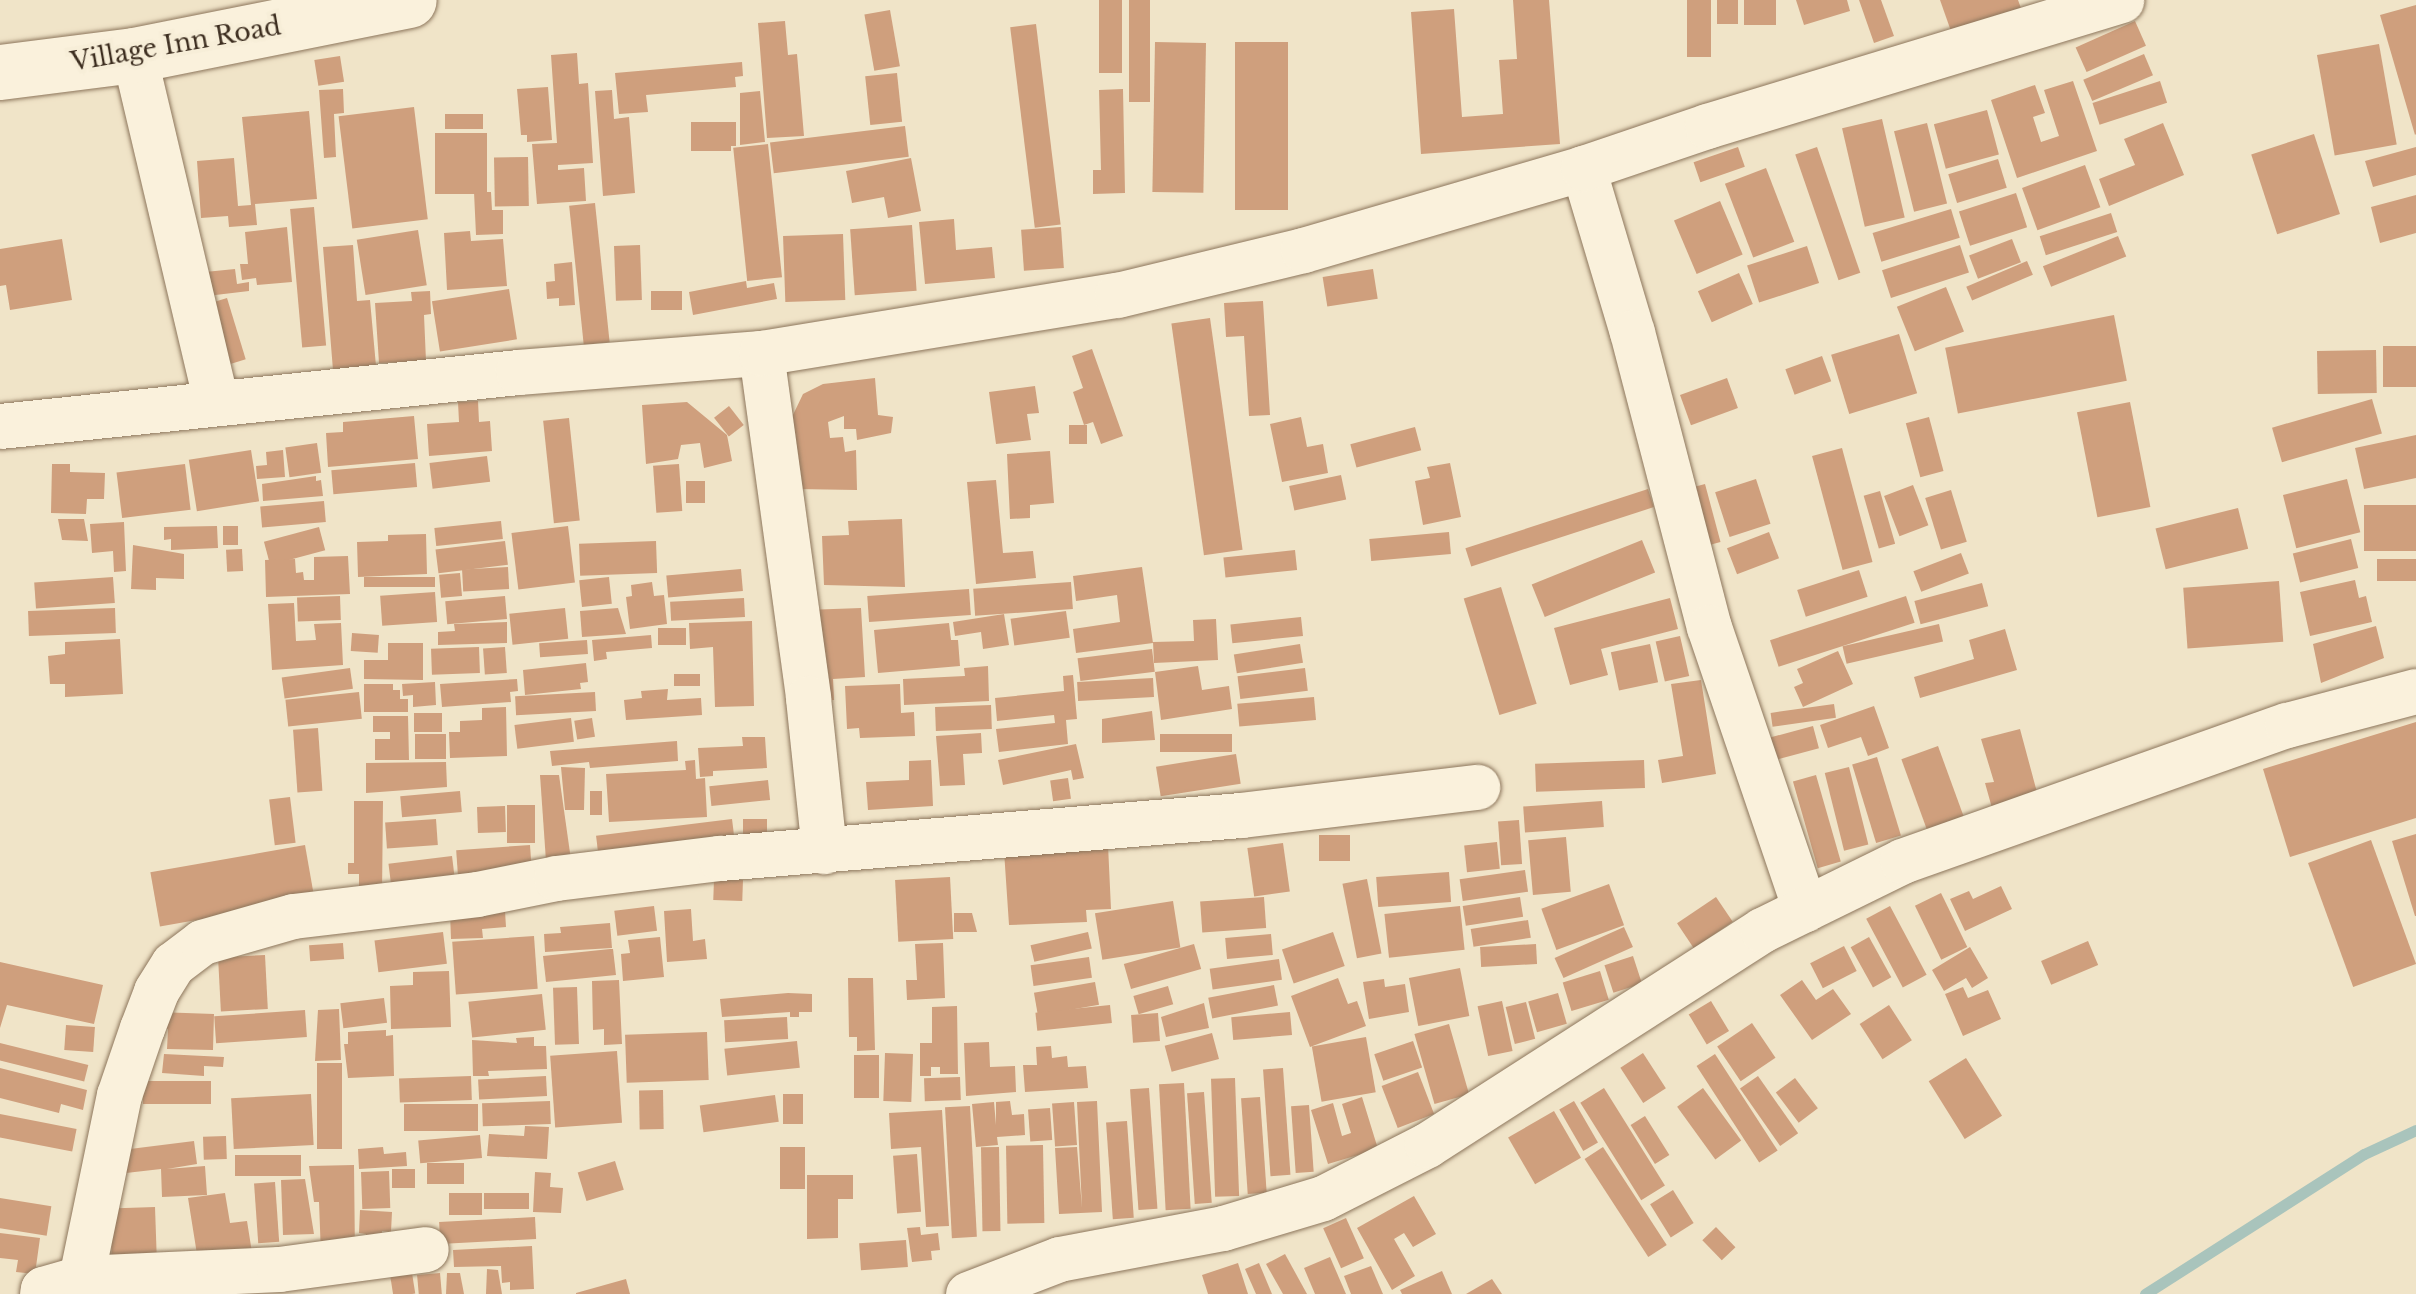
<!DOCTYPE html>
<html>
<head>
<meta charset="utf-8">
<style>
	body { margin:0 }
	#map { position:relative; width:2416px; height:1294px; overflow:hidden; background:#f0e4c8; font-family:"Libre Baskerville",serif }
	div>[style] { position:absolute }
	.stream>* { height:11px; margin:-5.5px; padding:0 5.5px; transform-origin:5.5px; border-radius:5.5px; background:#a9c4bc }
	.building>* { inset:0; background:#cf9f7d; transform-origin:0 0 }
	.roads { filter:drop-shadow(0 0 2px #8d765c) drop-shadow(0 0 2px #8d765c) }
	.street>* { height:45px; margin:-22.5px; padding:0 22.5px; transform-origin:22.5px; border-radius:22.5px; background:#faf1dc }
	.secondary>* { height:55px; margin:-27.5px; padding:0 27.5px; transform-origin:27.5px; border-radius:27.5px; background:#faf1dc }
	span { translate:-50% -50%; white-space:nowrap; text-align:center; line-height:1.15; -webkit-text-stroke:8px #f7eed8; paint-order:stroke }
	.street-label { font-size:25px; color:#3d2e20 }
</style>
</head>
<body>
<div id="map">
	<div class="stream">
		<i style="left:2145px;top:1294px;width:260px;rotate:-32.6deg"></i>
		<i style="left:2364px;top:1154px;width:57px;rotate:-24.8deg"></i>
	</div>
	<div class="building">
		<i style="left:1099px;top:0;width:23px;height:73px"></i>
		<i style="left:1129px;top:0;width:21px;height:102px"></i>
		<i style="clip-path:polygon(1513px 0,1549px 0,1560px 144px,1421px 154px,1411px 12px,1454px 9px,1462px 117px,1503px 114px,1499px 60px,1517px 59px)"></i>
		<i style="left:1687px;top:0;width:24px;height:57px"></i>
		<i style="left:1717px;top:0;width:21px;height:24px"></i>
		<i style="left:1744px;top:0;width:32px;height:25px"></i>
		<i style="clip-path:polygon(1796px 0,1847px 0,1850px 11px,1804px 25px)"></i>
		<i style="clip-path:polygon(1859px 0,1881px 0,1894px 36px,1874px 43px)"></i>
		<i style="clip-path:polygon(1940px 0,2018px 0,2022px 11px,1952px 34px)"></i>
		<i style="clip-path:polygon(2416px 5px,2416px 134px,2415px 135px,2380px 15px)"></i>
		<i style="left:890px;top:10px;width:57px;height:26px;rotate:80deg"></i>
		<i style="clip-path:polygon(785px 21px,788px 55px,797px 54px,804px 136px,767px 138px,758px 23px)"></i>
		<i style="left:2135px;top:21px;width:27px;height:65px;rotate:66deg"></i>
		<i style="left:1036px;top:24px;width:202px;height:26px;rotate:83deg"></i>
		<i style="left:1155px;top:42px;width:51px;height:150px;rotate:1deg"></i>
		<i style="left:1235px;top:42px;width:53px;height:168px"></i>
		<i style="left:2379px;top:44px;width:102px;height:63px;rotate:80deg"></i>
		<i style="clip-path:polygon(577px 53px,579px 84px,588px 83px,593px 163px,558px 165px,558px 170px,584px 168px,586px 201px,537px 204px,532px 144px,557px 143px,551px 55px)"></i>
		<i style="left:2144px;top:54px;width:23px;height:66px;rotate:67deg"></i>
		<i style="left:340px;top:56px;width:26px;height:26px;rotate:81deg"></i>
		<i style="clip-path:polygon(742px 62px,743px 76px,735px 77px,736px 87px,646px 95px,648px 112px,619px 114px,615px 73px)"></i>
		<i style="left:897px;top:73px;width:49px;height:32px;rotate:84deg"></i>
		<i style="clip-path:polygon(2073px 81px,2097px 151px,2017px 178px,1991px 100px,2035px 85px,2045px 113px,2033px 117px,2041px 142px,2059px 136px,2044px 90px)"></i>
		<i style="left:2160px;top:81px;width:23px;height:71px;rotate:72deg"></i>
		<i style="clip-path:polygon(548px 87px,552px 140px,527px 142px,527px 135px,521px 135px,517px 89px)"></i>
		<i style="clip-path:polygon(343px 89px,344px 113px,334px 114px,336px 157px,324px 158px,319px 90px)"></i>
		<i style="clip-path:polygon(1123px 89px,1125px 193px,1093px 194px,1093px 170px,1101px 170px,1099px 90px)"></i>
		<i style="clip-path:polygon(612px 90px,614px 119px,629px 117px,635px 193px,603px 196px,595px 91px)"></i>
		<i style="clip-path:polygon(760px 91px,765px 142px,740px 145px,740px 93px)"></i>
		<i style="left:414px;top:107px;width:113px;height:76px;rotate:83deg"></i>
		<i style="left:1987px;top:110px;width:46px;height:55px;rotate:75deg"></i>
		<i style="clip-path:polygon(309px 111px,317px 199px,255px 204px,257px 225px,229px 227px,228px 216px,201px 218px,197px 161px,234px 158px,238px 206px,251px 205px,242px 117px)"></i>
		<i style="left:445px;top:114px;width:38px;height:15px"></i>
		<i style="left:1882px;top:119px;width:101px;height:41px;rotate:77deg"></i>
		<i style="clip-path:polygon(691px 122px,736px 122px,736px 146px,731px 146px,731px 151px,691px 151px)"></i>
		<i style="left:1927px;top:123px;width:83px;height:34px;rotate:76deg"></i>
		<i style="clip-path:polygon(2163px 123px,2184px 175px,2109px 206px,2099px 179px,2135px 165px,2124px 139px)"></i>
		<i style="left:905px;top:126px;width:31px;height:136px;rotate:83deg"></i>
		<i style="left:435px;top:133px;width:52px;height:61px"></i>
		<i style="left:2314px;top:134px;width:84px;height:66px;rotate:72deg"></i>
		<i style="left:768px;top:144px;width:134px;height:35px;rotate:84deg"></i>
		<i style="left:1738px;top:147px;width:21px;height:47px;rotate:71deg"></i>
		<i style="left:1817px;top:147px;width:133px;height:23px;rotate:71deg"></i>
		<i style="clip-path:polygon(2416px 147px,2416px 175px,2373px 187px,2365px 161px)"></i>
		<i style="left:528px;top:157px;width:49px;height:34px;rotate:89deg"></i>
		<i style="clip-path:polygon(911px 158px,921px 211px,888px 218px,884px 197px,852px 203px,846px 171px)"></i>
		<i style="left:1998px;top:159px;width:30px;height:52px;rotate:73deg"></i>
		<i style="left:2085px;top:165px;width:45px;height:67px;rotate:70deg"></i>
		<i style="left:1766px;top:168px;width:79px;height:44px;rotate:69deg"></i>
		<i style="clip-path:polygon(474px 192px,491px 192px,492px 210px,503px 210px,503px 234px,476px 235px)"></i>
		<i style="left:2016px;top:193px;width:36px;height:60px;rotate:72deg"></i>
		<i style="clip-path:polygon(2416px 195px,2416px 233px,2380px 243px,2371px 207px)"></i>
		<i style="left:1720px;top:201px;width:58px;height:50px;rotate:67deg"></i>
		<i style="left:595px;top:203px;width:140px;height:26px;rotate:84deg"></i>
		<i style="left:314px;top:207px;width:139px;height:24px;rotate:85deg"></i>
		<i style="left:1951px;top:209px;width:30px;height:82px;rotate:73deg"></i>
		<i style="left:2111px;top:213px;width:20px;height:75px;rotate:72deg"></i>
		<i style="clip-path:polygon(954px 219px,956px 250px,992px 247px,995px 278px,925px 284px,919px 222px)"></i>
		<i style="left:912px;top:225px;width:66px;height:62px;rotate:86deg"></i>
		<i style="clip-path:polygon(287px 227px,292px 282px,257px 285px,256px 278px,242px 280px,240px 264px,248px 264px,245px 232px)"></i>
		<i style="left:1061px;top:227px;width:41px;height:40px;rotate:86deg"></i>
		<i style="left:418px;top:230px;width:56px;height:62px;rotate:81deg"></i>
		<i style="clip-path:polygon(470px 231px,471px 241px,503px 239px,507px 286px,447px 290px,444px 233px)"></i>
		<i style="left:843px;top:234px;width:66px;height:60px;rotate:88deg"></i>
		<i style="left:2118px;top:236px;width:22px;height:81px;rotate:68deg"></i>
		<i style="clip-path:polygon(62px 239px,72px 300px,10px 310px,6px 285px,0 286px,0 249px)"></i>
		<i style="left:2012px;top:239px;width:25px;height:46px;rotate:69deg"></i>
		<i style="clip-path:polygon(353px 245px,357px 301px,370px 300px,376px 366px,333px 370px,323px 247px)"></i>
		<i style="left:640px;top:245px;width:55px;height:26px;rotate:88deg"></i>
		<i style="left:1960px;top:245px;width:29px;height:82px;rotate:72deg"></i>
		<i style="left:1807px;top:246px;width:39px;height:63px;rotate:72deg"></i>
		<i style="left:2027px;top:261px;width:15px;height:66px;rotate:67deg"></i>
		<i style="clip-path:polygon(572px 262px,575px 305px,559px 306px,559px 298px,547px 299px,546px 282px,555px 281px,554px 264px)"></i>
		<i style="clip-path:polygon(235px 269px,237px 284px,249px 282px,249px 291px,207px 296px,205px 272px)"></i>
		<i style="left:1373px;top:269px;width:30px;height:51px;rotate:81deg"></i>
		<i style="left:1739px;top:273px;width:34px;height:45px;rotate:66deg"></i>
		<i style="clip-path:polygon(746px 281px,747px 288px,774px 283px,777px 299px,693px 315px,689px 292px)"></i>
		<i style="left:1946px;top:287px;width:48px;height:53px;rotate:68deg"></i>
		<i style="left:509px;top:289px;width:51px;height:78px;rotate:81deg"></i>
		<i style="clip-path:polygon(430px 291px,431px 314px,424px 315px,426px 361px,379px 363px,375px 303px,412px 301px,411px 292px)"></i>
		<i style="left:682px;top:291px;width:19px;height:31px;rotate:90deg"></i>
		<i style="left:227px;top:298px;width:64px;height:16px;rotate:73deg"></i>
		<i style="clip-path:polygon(1263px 301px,1270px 415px,1249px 416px,1244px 336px,1226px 337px,1224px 303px)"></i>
		<i style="left:2114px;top:315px;width:67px;height:172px;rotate:79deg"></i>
		<i style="left:1210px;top:318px;width:234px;height:39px;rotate:82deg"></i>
		<i style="left:1899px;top:334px;width:62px;height:71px;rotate:73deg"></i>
		<i style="left:2416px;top:346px;width:41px;height:33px;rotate:90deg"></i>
		<i style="clip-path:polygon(1092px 349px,1123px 436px,1101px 444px,1093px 422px,1084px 425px,1073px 392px,1083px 388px,1072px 356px)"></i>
		<i style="left:2376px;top:350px;width:43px;height:59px;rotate:89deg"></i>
		<i style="left:1822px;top:356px;width:27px;height:39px;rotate:70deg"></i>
		<i style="clip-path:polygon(875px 378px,878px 415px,893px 417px,891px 433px,857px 440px,856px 429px,844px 429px,844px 416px,828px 422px,830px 438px,843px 437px,845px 452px,856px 450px,857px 490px,797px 489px,792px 417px,803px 394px,823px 384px)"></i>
		<i style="left:1727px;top:378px;width:32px;height:50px;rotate:70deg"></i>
		<i style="clip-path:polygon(1035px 386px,1039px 413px,1027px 414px,1031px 440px,996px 444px,989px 392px)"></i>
		<i style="left:2372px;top:399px;width:36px;height:104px;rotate:74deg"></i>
		<i style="clip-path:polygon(478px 401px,479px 422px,490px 421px,492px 451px,429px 456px,427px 424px,459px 422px,458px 402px)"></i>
		<i style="clip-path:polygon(687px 402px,727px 435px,732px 461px,704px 468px,700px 443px,681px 445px,678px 459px,646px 464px,642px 405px)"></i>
		<i style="left:2130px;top:402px;width:107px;height:54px;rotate:79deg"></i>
		<i style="left:729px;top:406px;width:24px;height:19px;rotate:52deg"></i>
		<i style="clip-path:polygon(414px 416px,418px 459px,328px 467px,326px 433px,343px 432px,343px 422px)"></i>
		<i style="clip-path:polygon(1301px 417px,1307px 447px,1323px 444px,1328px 473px,1282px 482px,1270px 424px)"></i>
		<i style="left:1929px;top:417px;width:56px;height:24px;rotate:75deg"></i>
		<i style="left:569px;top:418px;width:103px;height:26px;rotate:84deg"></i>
		<i style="left:1087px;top:425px;width:19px;height:18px;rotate:90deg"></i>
		<i style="left:1415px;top:427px;width:24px;height:67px;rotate:75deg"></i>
		<i style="clip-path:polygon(2416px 435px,2416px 478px,2364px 489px,2355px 448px)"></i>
		<i style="left:317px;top:443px;width:30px;height:32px;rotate:82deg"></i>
		<i style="left:1842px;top:448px;width:118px;height:31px;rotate:75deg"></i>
		<i style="left:251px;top:450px;width:52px;height:63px;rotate:81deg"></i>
		<i style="clip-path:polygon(283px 450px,285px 477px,257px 479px,256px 466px,267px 465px,266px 452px)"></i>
		<i style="clip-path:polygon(1050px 451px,1054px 503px,1030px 505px,1030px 518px,1010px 519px,1007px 454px)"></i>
		<i style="left:487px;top:456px;width:26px;height:58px;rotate:83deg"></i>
		<i style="left:415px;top:463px;width:24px;height:84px;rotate:85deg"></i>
		<i style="clip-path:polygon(1450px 463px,1461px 517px,1423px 525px,1415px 481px,1430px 478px,1427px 467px)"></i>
		<i style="clip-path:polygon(52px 464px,70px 464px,70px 472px,105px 473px,104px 499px,87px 499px,86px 514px,51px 513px)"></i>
		<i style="left:185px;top:464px;width:46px;height:69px;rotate:83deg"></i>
		<i style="left:679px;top:464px;width:47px;height:26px;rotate:86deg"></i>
		<i style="left:1341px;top:475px;width:25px;height:53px;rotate:78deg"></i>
		<i style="clip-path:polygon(316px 476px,316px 481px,321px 480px,323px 496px,263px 501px,262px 484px)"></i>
		<i style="left:1756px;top:479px;width:47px;height:43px;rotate:72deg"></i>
		<i style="left:2347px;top:479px;width:55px;height:66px;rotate:76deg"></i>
		<i style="clip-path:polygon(996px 480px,1003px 553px,1033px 551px,1036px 578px,976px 584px,967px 482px)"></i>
		<i style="left:705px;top:481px;width:22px;height:19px;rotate:90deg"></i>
		<i style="left:1705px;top:484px;width:60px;height:21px;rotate:75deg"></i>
		<i style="left:1913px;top:485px;width:43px;height:31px;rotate:69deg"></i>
		<i style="left:1648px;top:489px;width:19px;height:192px;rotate:72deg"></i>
		<i style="left:1951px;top:490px;width:54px;height:27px;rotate:73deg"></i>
		<i style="left:1880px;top:491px;width:55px;height:17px;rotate:74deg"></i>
		<i style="left:324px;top:501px;width:21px;height:64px;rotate:85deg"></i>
		<i style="left:2416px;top:505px;width:46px;height:52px;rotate:90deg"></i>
		<i style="left:2238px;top:508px;width:42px;height:85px;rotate:76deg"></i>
		<i style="clip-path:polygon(58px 519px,84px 519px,88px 541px,62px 540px)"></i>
		<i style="clip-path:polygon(902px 519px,905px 587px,824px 585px,822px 536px,849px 535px,848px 521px)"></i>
		<i style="left:501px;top:521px;width:18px;height:67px;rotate:84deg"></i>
		<i style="clip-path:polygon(124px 522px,126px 571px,114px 572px,113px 551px,92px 553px,90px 524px)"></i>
		<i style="clip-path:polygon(217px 526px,218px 548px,171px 550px,171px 539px,164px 540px,164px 527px)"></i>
		<i style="left:238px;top:526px;width:19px;height:15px;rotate:90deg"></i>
		<i style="left:568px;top:526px;width:57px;height:57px;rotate:83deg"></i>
		<i style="left:319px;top:527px;width:24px;height:57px;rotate:75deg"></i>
		<i style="left:1449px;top:532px;width:22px;height:80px;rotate:85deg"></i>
		<i style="left:1769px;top:532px;width:28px;height:45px;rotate:69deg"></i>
		<i style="clip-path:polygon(426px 534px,427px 574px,358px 577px,357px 542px,388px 541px,388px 535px)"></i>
		<i style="left:2351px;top:539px;width:30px;height:60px;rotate:76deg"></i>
		<i style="left:1642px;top:540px;width:35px;height:119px;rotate:68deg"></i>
		<i style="left:505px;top:541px;width:24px;height:70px;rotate:83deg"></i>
		<i style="left:656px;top:541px;width:32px;height:77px;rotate:88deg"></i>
		<i style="clip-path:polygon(133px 545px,184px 554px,184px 579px,156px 578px,156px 590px,131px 589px)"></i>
		<i style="left:242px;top:549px;width:22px;height:16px;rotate:87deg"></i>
		<i style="left:1295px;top:550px;width:20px;height:72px;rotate:84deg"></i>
		<i style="left:1961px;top:553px;width:22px;height:51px;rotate:69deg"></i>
		<i style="clip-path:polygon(348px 556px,350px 594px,266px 597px,265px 560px,295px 559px,296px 573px,303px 572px,304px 580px,314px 580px,314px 557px)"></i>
		<i style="left:2416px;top:559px;width:22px;height:39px;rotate:90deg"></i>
		<i style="left:508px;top:567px;width:22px;height:46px;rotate:87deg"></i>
		<i style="clip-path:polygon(1142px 567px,1153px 643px,1076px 653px,1073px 629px,1120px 622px,1117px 595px,1076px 601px,1073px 576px)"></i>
		<i style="left:741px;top:569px;width:22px;height:75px;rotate:85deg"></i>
		<i style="left:1859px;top:570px;width:28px;height:65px;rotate:72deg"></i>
		<i style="left:460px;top:573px;width:23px;height:21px;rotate:85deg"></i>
		<i style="left:113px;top:577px;width:26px;height:79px;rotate:86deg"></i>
		<i style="left:435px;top:577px;width:10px;height:71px;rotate:90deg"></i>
		<i style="left:609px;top:577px;width:27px;height:30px;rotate:84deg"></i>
		<i style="clip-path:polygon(2355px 580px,2359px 598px,2366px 596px,2372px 622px,2310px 636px,2300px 592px)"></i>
		<i style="left:2279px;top:581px;width:61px;height:96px;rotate:86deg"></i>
		<i style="clip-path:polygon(652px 582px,654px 596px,664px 595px,667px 624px,630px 629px,626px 597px,632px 596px,631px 585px)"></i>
		<i style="left:1071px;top:582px;width:27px;height:98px;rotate:86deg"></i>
		<i style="left:1982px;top:583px;width:24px;height:70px;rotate:75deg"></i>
		<i style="left:1501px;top:587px;width:122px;height:39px;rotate:73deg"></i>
		<i style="left:969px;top:589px;width:26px;height:102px;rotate:86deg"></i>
		<i style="left:435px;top:592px;width:30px;height:55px;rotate:86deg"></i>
		<i style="left:340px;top:596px;width:24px;height:43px;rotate:88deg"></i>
		<i style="left:505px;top:596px;width:23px;height:60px;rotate:85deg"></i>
		<i style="left:1906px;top:596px;width:28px;height:143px;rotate:72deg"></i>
		<i style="left:744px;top:598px;width:19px;height:74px;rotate:87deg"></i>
		<i style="clip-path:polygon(1670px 598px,1678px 629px,1601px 649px,1608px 675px,1570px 685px,1554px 628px)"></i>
		<i style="clip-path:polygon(294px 603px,296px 641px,316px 640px,314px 624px,341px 623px,343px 665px,272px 670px,268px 604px)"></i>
		<i style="left:115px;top:608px;width:25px;height:87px;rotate:88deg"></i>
		<i style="left:565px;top:608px;width:31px;height:56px;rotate:84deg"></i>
		<i style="clip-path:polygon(618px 608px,626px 634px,582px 637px,580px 611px)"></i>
		<i style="clip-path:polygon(861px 608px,865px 677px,833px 679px,834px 700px,819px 701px,806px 610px)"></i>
		<i style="left:1066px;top:611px;width:27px;height:56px;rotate:82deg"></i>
		<i style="clip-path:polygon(1004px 614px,1009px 645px,983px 649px,981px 632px,955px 636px,953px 622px)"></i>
		<i style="left:1301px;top:617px;width:19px;height:71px;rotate:84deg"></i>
		<i style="clip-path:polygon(1216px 619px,1218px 660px,1154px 663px,1153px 642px,1194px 641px,1193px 620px)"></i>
		<i style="clip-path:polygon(752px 621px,754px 706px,715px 707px,713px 647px,690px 649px,689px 623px)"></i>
		<i style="clip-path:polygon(507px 622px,507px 643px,438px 645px,438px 632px,455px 631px,454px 624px)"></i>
		<i style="clip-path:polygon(949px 623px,951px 640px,958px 640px,960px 666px,878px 673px,874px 630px)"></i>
		<i style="left:1939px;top:624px;width:18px;height:99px;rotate:77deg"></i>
		<i style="clip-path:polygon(2376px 626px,2384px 658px,2321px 683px,2313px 644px)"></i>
		<i style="left:658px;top:628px;width:28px;height:17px"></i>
		<i style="clip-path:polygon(2005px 629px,2017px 670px,1920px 698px,1914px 677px,1974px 659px,1969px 640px)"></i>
		<i style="left:352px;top:633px;width:27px;height:18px;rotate:4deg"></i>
		<i style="clip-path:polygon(651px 635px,652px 648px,606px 652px,607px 659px,594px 661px,592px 640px)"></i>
		<i style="left:1680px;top:636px;width:41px;height:25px;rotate:77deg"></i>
		<i style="clip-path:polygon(120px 639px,123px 694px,65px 697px,65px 684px,50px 684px,48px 656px,65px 654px,65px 642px)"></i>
		<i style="left:587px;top:640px;width:14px;height:48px;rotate:86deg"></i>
		<i style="clip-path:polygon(388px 643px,423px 643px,423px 680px,364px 679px,364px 660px,388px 660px)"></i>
		<i style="left:1300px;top:644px;width:19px;height:67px;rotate:81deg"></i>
		<i style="left:1650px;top:644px;width:39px;height:40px;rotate:78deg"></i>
		<i style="left:479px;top:647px;width:26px;height:48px;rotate:88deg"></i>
		<i style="left:505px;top:647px;width:26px;height:22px;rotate:86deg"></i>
		<i style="left:1152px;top:649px;width:23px;height:75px;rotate:83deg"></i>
		<i style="clip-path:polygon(1838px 651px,1853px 684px,1803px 707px,1794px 687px,1803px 683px,1797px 669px)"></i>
		<i style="clip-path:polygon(586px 663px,588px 682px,580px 683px,581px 689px,525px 695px,523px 670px)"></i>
		<i style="clip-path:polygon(988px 666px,989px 701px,904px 705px,903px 679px,965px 676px,964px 668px)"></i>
		<i style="clip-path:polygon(1198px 666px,1202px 690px,1229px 686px,1232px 709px,1161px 720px,1155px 672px)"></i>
		<i style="left:350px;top:668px;width:21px;height:69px;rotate:82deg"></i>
		<i style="left:1305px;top:668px;width:23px;height:68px;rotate:83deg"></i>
		<i style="left:700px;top:674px;width:12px;height:26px;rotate:90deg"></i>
		<i style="clip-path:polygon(1073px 675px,1077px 719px,1066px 720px,1068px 744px,999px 752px,996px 729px,1055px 723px,1054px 715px,997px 721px,995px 698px,1064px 691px,1063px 676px)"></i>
		<i style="left:1153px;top:678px;width:19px;height:76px;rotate:87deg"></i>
		<i style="clip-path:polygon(517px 679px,518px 691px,510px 692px,511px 702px,442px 707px,440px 684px)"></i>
		<i style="clip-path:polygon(1701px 680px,1716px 774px,1662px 783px,1658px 760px,1683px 756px,1671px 684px)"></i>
		<i style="clip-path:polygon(435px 682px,436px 705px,413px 707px,413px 695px,403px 696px,402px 684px)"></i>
		<i style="clip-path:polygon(364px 684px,393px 684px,393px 690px,400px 690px,400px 699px,408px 699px,408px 712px,364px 712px)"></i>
		<i style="clip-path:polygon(900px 684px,901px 713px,914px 712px,915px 736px,860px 738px,859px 728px,847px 729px,845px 686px)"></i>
		<i style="clip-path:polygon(668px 689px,667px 700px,701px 698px,702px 715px,626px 720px,624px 700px,642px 698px,641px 691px)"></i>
		<i style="left:359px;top:692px;width:27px;height:74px;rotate:84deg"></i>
		<i style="left:595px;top:692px;width:19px;height:80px;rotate:87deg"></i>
		<i style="left:1314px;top:697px;width:23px;height:77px;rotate:85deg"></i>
		<i style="left:1834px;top:704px;width:14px;height:64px;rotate:82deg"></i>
		<i style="left:991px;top:705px;width:24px;height:56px;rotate:88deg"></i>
		<i style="clip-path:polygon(1874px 706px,1889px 748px,1868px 756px,1861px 737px,1828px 748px,1820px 725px)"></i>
		<i style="clip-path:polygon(506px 707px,507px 756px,450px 758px,449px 732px,460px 732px,460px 721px,482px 720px,482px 708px)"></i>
		<i style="clip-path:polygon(1152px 711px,1155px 740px,1102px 743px,1102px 719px)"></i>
		<i style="left:414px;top:713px;width:28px;height:19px"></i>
		<i style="clip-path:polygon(373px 716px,408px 716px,409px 760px,375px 760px,375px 739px,390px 739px,390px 732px,373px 732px)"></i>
		<i style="left:571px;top:718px;width:24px;height:57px;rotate:83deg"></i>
		<i style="left:592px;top:718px;width:19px;height:18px;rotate:81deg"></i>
		<i style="clip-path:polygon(2416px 722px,2416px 818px,2290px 857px,2263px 769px)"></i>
		<i style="left:1813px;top:726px;width:23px;height:49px;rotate:75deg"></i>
		<i style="left:318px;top:728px;width:63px;height:25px;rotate:86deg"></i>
		<i style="clip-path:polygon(2020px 729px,2038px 796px,1992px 808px,1985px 783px,1994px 782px,1981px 739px)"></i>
		<i style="clip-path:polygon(981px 733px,982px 753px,963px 754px,965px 785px,940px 786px,936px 736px)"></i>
		<i style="left:415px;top:734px;width:31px;height:25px"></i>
		<i style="left:1232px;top:734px;width:18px;height:72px;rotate:90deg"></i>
		<i style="clip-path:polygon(742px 737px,765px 737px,767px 768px,713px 771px,713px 776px,700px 777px,698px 748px,743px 746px)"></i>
		<i style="clip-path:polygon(677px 741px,678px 761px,590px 768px,589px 762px,552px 766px,550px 751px)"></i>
		<i style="clip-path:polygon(1076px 744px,1084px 778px,1073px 780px,1071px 770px,1003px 785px,998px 760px)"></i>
		<i style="left:1938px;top:746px;width:77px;height:39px;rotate:70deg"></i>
		<i style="left:1236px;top:754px;width:30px;height:81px;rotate:81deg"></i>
		<i style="left:1877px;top:757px;width:82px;height:26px;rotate:73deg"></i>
		<i style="clip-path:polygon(695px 760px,696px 779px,705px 778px,707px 817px,609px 822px,606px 774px,686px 770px,685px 761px)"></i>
		<i style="clip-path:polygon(931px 760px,933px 806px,868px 810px,866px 782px,909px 780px,909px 761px)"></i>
		<i style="left:1644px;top:760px;width:28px;height:109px;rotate:88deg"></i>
		<i style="clip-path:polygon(446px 762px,447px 787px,366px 793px,366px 763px)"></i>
		<i style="clip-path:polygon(561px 767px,585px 768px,584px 810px,565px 810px)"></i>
		<i style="left:1849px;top:767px;width:80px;height:25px;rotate:76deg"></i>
		<i style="clip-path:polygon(540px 775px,559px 775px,572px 867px,546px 861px)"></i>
		<i style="left:1816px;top:775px;width:90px;height:24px;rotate:74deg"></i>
		<i style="left:1068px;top:778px;width:21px;height:18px;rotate:82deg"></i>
		<i style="left:768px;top:780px;width:20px;height:59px;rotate:84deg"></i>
		<i style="left:460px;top:791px;width:21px;height:60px;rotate:85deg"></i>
		<i style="left:590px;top:791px;width:12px;height:24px"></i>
		<i style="left:290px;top:797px;width:46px;height:21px;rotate:83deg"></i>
		<i style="clip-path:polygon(354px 801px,383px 801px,382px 895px,359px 891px,359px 874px,348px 874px,348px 863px,354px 863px)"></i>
		<i style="left:1602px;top:801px;width:26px;height:79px;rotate:86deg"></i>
		<i style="left:507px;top:805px;width:28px;height:38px"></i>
		<i style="left:505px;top:806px;width:26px;height:28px;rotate:88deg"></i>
		<i style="left:436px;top:819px;width:26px;height:51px;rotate:86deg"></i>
		<i style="left:732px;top:819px;width:25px;height:137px;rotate:83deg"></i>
		<i style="left:743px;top:819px;width:24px;height:20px"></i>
		<i style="left:1519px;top:820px;width:44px;height:21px;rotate:86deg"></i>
		<i style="clip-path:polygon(2416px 834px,2416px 916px,2415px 916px,2392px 841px)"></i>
		<i style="left:1319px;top:835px;width:31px;height:26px"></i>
		<i style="left:1566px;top:837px;width:55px;height:38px;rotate:85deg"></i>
		<i style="left:2371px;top:840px;width:132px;height:67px;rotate:70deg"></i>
		<i style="left:1497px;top:842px;width:27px;height:33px;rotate:84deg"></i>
		<i style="left:1283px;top:843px;width:49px;height:36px;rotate:82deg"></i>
		<i style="left:305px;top:845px;width:55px;height:157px;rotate:80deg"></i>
		<i style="left:530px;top:845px;width:29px;height:74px;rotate:86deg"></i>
		<i style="clip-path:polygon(1108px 845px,1111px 909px,1086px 910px,1087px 922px,1009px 925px,1004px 851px)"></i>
		<i style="left:452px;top:856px;width:25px;height:64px;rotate:83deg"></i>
		<i style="left:1525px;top:870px;width:22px;height:66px;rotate:82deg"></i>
		<i style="left:1449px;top:872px;width:30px;height:73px;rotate:86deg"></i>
		<i style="left:950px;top:877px;width:62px;height:55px;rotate:87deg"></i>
		<i style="left:714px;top:879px;width:29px;height:21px;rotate:2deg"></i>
		<i style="left:1367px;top:879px;width:76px;height:25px;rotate:79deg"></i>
		<i style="left:1609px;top:884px;width:44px;height:72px;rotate:70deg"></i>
		<i style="clip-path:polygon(2001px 886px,2012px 909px,1965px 931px,1950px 899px,1969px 891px,1973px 899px)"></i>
		<i style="left:1941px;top:893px;width:60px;height:29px;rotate:64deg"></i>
		<i style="left:1264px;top:897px;width:31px;height:64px;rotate:86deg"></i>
		<i style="left:1520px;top:897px;width:20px;height:58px;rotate:81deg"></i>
		<i style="left:1716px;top:897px;width:30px;height:47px;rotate:56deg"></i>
		<i style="left:1173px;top:901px;width:47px;height:79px;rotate:81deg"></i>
		<i style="left:654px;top:906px;width:25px;height:40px;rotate:83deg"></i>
		<i style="left:1460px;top:906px;width:44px;height:76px;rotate:84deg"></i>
		<i style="left:1890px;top:906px;width:78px;height:27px;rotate:62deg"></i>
		<i style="clip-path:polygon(691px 909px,693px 941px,705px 939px,707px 959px,667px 962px,664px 911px)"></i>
		<i style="clip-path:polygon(505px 911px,506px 927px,482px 929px,483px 938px,451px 939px,450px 913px)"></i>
		<i style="clip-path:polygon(954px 913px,972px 913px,977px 932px,954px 932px)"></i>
		<i style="left:1528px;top:920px;width:18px;height:58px;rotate:81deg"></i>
		<i style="clip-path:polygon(610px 923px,612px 948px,545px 952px,544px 934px,561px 933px,560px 927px)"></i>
		<i style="left:1624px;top:927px;width:22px;height:76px;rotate:66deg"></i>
		<i style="left:443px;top:932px;width:32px;height:69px;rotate:83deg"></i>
		<i style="left:1088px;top:932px;width:17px;height:59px;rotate:77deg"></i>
		<i style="left:1333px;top:932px;width:36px;height:54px;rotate:71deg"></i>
		<i style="left:1271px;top:934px;width:21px;height:46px;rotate:85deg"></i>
		<i style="left:534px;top:936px;width:53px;height:82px;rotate:86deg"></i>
		<i style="clip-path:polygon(660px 937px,664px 977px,623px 981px,621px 954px,630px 953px,628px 940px)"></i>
		<i style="left:1869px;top:937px;width:46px;height:21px;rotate:61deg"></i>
		<i style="left:2088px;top:941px;width:26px;height:51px;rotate:67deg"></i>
		<i style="left:343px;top:943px;width:16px;height:34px;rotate:86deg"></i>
		<i style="clip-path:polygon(943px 943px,945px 998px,907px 1000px,906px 980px,917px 980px,915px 944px)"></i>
		<i style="left:1194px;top:944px;width:26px;height:73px;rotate:74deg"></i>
		<i style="left:1536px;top:944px;width:20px;height:56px;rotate:87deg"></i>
		<i style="left:1844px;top:946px;width:28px;height:38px;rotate:63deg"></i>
		<i style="clip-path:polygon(1970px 947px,1988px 978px,1972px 988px,1966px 978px,1944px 991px,1932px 970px)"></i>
		<i style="clip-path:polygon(610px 949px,613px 949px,616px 975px,546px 982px,543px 956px)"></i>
		<i style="left:265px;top:955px;width:54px;height:47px;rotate:87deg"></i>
		<i style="left:1633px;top:956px;width:29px;height:30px;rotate:72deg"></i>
		<i style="left:1089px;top:957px;width:21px;height:59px;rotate:82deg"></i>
		<i style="left:1279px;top:959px;width:21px;height:70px;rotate:82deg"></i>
		<i style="clip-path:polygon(0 962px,103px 985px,94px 1024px,7px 1005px,0 1028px)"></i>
		<i style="left:1460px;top:968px;width:49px;height:52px;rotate:79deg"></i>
		<i style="clip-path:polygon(449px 971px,451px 1027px,391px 1029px,390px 986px,413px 985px,413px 972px)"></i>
		<i style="left:1600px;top:971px;width:30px;height:39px;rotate:73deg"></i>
		<i style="clip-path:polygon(848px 978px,873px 978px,875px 1050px,857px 1051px,857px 1037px,849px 1037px)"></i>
		<i style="clip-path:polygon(1338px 978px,1348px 1004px,1357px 1001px,1366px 1026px,1310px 1047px,1291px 996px)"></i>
		<i style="clip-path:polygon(1384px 979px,1385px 987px,1405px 984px,1409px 1012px,1369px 1019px,1363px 982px)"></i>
		<i style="clip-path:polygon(619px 980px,622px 1044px,604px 1045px,604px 1029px,593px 1030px,592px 981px)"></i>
		<i style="clip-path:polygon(1802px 980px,1816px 1000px,1833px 989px,1851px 1014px,1812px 1040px,1780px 995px)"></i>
		<i style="left:1095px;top:982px;width:23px;height:62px;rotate:80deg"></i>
		<i style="left:1274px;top:985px;width:21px;height:67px;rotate:79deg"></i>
		<i style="left:1168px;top:986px;width:19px;height:36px;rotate:74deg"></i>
		<i style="left:577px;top:987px;width:57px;height:24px;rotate:88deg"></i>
		<i style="clip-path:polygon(1963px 987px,1968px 998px,1988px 990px,2001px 1019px,1963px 1036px,1945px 994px)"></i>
		<i style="clip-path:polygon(788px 993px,812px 994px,812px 1012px,799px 1012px,799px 1017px,790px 1017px,790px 1012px,722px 1017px,720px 999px)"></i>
		<i style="left:1558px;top:993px;width:32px;height:31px;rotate:74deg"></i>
		<i style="left:542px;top:994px;width:36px;height:74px;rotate:84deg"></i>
		<i style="left:384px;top:998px;width:25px;height:44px;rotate:83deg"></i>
		<i style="left:1502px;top:1001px;width:51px;height:25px;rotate:78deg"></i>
		<i style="left:1711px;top:1001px;width:35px;height:26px;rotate:59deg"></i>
		<i style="left:1526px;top:1002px;width:38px;height:21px;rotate:76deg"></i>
		<i style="clip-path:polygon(1204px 1003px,1209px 1028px,1166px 1037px,1161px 1017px)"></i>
		<i style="left:1110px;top:1005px;width:18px;height:75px;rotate:84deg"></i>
		<i style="left:1889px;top:1005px;width:42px;height:35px;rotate:57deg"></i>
		<i style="clip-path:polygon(957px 1006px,958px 1074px,940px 1074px,940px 1067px,931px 1067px,931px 1076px,920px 1076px,920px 1043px,932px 1043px,932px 1007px)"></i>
		<i style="clip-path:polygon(339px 1009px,341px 1060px,315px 1061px,318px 1010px)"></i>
		<i style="left:305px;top:1010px;width:27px;height:91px;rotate:86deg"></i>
		<i style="clip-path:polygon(157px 1012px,214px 1014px,213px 1050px,167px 1049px,168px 1029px,157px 1028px)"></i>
		<i style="left:1290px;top:1012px;width:23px;height:59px;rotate:85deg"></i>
		<i style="left:1158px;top:1013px;width:28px;height:27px;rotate:86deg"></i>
		<i style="left:787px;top:1017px;width:22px;height:63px;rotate:87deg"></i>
		<i style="left:1752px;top:1023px;width:42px;height:42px;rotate:56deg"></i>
		<i style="left:1449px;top:1024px;width:73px;height:36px;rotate:74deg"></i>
		<i style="left:66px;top:1025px;width:29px;height:25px;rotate:4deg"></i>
		<i style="clip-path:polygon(386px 1030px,386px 1036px,393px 1035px,394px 1076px,348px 1078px,344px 1044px,348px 1044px,348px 1032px)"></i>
		<i style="left:707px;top:1032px;width:48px;height:82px;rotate:88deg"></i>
		<i style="left:1212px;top:1033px;width:27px;height:49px;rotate:75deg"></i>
		<i style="clip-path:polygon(534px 1037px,534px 1046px,546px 1046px,547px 1069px,488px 1071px,489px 1076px,473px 1076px,472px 1040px,517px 1043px,516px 1038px)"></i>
		<i style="left:1366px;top:1037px;width:56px;height:55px;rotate:80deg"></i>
		<i style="left:797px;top:1041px;width:27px;height:73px;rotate:84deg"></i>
		<i style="left:1413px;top:1041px;width:28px;height:41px;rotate:71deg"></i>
		<i style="clip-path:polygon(989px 1042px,990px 1067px,1015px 1066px,1016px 1092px,966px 1096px,964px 1043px)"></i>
		<i style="left:0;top:1043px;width:91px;height:17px;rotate:14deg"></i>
		<i style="clip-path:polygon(1051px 1046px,1052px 1058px,1067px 1056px,1068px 1067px,1086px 1066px,1088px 1088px,1025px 1092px,1023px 1065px,1037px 1065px,1036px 1047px)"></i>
		<i style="left:617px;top:1051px;width:72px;height:67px;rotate:86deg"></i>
		<i style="left:885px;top:1053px;width:28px;height:48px;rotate:2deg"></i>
		<i style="left:1643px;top:1053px;width:42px;height:27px;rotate:57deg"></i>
		<i style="clip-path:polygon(164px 1054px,224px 1057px,223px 1067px,204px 1066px,204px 1076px,162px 1073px)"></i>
		<i style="left:1715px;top:1054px;width:115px;height:22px;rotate:57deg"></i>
		<i style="left:854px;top:1055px;width:25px;height:43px"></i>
		<i style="left:1966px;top:1058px;width:68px;height:44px;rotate:58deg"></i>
		<i style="left:317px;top:1063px;width:25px;height:86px"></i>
		<i style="clip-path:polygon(0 1068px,87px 1090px,83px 1110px,61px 1104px,59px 1113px,0 1098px)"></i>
		<i style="left:1283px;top:1068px;width:107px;height:20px;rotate:86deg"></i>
		<i style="left:1418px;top:1072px;width:45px;height:39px;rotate:69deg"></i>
		<i style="left:471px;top:1076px;width:24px;height:72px;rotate:88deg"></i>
		<i style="left:546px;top:1076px;width:20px;height:68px;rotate:87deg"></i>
		<i style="left:1758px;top:1076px;width:70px;height:22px;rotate:55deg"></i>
		<i style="left:960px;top:1077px;width:23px;height:36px;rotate:88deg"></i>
		<i style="left:1235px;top:1078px;width:118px;height:24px;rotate:88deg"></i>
		<i style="left:1795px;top:1078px;width:38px;height:24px;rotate:53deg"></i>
		<i style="left:211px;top:1081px;width:23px;height:68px;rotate:90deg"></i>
		<i style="left:1184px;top:1083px;width:126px;height:25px;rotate:87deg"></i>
		<i style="left:1149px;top:1088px;width:121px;height:19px;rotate:86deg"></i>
		<i style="left:1604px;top:1088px;width:115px;height:28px;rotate:58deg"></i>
		<i style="left:1703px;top:1088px;width:65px;height:32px;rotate:54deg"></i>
		<i style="left:663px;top:1090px;width:39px;height:24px;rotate:89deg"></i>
		<i style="left:1204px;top:1092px;width:111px;height:17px;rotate:86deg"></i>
		<i style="left:311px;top:1094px;width:51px;height:80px;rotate:87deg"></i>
		<i style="left:783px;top:1094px;width:20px;height:30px"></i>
		<i style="left:775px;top:1095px;width:27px;height:76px;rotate:82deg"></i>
		<i style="left:1260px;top:1097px;width:96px;height:19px;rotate:86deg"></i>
		<i style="clip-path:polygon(1362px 1097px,1378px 1149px,1328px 1164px,1311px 1110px,1333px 1103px,1342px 1136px,1351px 1133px,1342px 1104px)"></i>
		<i style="left:550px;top:1101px;width:23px;height:68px;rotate:88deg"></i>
		<i style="clip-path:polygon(1010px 1101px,1012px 1115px,1024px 1114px,1025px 1135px,997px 1137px,998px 1145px,976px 1147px,972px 1104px,994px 1102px,996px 1125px,996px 1102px)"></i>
		<i style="clip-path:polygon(1097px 1101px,1102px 1212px,1059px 1214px,1055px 1148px,1077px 1147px,1082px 1208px,1077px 1102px)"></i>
		<i style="left:1574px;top:1101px;width:48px;height:17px;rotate:60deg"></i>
		<i style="left:1074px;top:1102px;width:43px;height:22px;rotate:86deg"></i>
		<i style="left:404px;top:1104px;width:74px;height:27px"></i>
		<i style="left:1309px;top:1105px;width:67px;height:18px;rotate:86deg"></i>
		<i style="left:970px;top:1106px;width:131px;height:25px;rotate:87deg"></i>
		<i style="left:1050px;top:1108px;width:32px;height:22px;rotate:86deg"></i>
		<i style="clip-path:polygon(942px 1110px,949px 1226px,926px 1227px,921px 1147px,891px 1149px,889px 1113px)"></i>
		<i style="left:1554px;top:1111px;width:54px;height:53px;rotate:60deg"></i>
		<i style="left:0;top:1114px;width:78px;height:23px;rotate:11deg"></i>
		<i style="left:1645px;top:1116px;width:46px;height:17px;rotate:58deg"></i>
		<i style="left:1127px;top:1121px;width:97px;height:21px;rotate:86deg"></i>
		<i style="clip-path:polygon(525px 1126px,549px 1127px,547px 1159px,487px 1156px,489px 1134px,524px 1136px)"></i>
		<i style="left:480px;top:1135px;width:23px;height:62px;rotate:85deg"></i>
		<i style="left:226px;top:1136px;width:23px;height:23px;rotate:88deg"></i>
		<i style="clip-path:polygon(194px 1141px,197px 1164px,167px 1169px,205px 1166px,207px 1195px,162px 1197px,161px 1169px,126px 1173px,122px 1150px)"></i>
		<i style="left:1043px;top:1145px;width:78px;height:37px;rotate:89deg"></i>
		<i style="clip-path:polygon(383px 1147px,384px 1154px,406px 1152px,407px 1166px,359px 1169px,358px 1149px)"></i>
		<i style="left:780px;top:1147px;width:25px;height:42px"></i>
		<i style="left:999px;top:1147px;width:84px;height:18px;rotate:89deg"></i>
		<i style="left:1603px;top:1147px;width:117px;height:22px;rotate:57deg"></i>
		<i style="left:917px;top:1154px;width:58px;height:24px;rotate:86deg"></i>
		<i style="left:301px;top:1155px;width:21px;height:66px;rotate:90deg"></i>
		<i style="left:615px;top:1161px;width:30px;height:39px;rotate:73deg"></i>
		<i style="left:427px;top:1163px;width:37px;height:21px"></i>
		<i style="clip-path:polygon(354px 1165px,355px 1255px,321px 1255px,319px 1202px,314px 1202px,309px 1166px)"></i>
		<i style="left:392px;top:1169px;width:23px;height:19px"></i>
		<i style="left:389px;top:1171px;width:37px;height:28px;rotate:88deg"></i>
		<i style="clip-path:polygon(535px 1172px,551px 1173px,550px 1187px,563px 1188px,561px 1213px,533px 1212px)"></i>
		<i style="clip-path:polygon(807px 1175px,853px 1175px,853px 1199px,838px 1199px,838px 1238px,807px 1239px)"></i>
		<i style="clip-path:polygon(305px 1179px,314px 1234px,283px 1235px,281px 1180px)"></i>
		<i style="left:275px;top:1182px;width:60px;height:21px;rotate:86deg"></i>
		<i style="left:1673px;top:1190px;width:39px;height:27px;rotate:58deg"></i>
		<i style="clip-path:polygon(225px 1193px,230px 1223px,247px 1221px,254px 1265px,200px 1273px,188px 1198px)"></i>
		<i style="left:482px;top:1193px;width:22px;height:33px;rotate:90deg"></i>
		<i style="left:529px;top:1193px;width:16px;height:45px;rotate:90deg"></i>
		<i style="clip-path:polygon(1414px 1196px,1436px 1234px,1413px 1247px,1404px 1233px,1394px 1239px,1415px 1276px,1392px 1290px,1357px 1228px)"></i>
		<i style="left:0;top:1198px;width:52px;height:30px;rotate:9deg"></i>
		<i style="left:155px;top:1207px;width:61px;height:45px;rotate:88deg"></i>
		<i style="clip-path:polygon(360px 1210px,392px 1212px,391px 1232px,382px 1231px,382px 1242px,366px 1241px,366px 1234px,359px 1233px)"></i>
		<i style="left:535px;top:1217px;width:22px;height:96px;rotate:87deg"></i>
		<i style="left:1346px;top:1218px;width:44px;height:25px;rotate:66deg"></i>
		<i style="clip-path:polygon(920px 1227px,921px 1235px,938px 1233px,940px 1250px,931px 1251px,932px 1260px,912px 1262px,907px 1228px)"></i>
		<i style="left:1716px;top:1227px;width:28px;height:19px;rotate:46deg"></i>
		<i style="clip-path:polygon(0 1233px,40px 1238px,35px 1274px,16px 1272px,18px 1260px,0 1258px)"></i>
		<i style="left:906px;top:1240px;width:27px;height:47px;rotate:86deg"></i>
		<i style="clip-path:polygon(532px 1246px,534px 1289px,510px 1290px,510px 1282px,502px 1283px,501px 1266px,454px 1267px,453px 1250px)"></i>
		<i style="left:409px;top:1254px;width:40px;height:22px;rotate:81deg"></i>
		<i style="clip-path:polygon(1285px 1254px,1307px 1294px,1283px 1294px,1266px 1264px)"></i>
		<i style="clip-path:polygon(1330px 1257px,1346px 1294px,1315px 1294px,1304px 1268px)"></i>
		<i style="clip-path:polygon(1238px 1263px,1248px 1294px,1208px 1294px,1202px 1275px)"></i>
		<i style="clip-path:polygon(1259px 1263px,1272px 1294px,1256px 1294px,1245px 1269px)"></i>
		<i style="clip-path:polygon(1371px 1266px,1383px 1294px,1351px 1294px,1344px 1276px)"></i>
		<i style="clip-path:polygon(487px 1269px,498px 1270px,502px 1294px,486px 1294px)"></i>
		<i style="clip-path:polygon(1442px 1271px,1452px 1294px,1402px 1294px,1400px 1290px)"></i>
		<i style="left:440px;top:1273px;width:21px;height:23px;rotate:85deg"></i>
		<i style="clip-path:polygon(447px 1273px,460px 1273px,464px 1294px,446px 1294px)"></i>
		<i style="clip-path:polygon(626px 1279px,630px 1294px,576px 1294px,576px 1293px)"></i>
		<i style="clip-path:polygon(1492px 1279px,1502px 1294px,1466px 1294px)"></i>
	</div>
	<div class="roads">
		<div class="street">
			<i style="left:134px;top:55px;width:356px;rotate:76.7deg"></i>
			<i style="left:1583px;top:168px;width:171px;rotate:73.4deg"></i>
			<i style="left:1632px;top:332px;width:305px;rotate:75.4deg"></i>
			<i style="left:1709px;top:627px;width:298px;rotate:71.2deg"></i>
			<i style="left:761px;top:353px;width:348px;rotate:82.2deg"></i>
			<i style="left:808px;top:698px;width:154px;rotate:84deg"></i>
			<i style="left:0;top:426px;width:521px;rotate:-5.95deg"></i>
			<i style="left:518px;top:372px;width:244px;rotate:-4.5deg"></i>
			<i style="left:761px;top:353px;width:361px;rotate:-9.3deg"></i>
			<i style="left:1117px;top:295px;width:191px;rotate:-13.6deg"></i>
			<i style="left:1303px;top:250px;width:292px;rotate:-16.3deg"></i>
			<i style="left:1583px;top:168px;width:131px;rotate:-18.7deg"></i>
			<i style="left:1707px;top:126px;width:433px;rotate:-16.9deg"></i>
			<i style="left:81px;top:1278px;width:198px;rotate:-2.6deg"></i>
			<i style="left:279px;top:1269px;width:148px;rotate:-7.7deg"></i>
			<i style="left:42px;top:1294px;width:5px;rotate:-79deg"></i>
			<i style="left:43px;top:1289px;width:40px;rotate:-16deg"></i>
			<i style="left:81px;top:1278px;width:187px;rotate:-78.3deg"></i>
			<i style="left:119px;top:1095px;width:71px;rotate:-71.1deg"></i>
			<i style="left:142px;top:1028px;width:40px;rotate:-69deg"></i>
			<i style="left:156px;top:991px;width:32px;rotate:-58deg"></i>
			<i style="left:173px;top:964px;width:36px;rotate:-37deg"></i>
			<i style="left:202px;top:942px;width:95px;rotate:-15.9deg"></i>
			<i style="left:293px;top:916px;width:185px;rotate:-6.8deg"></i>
			<i style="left:477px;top:894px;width:81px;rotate:-11.4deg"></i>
			<i style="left:556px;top:878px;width:165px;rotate:-7deg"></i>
			<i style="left:720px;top:858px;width:523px;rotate:-4.72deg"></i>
			<i style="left:1241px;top:815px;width:238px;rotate:-6.8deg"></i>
			<i style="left:968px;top:1294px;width:97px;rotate:-21deg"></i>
			<i style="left:1059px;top:1259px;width:167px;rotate:-10.7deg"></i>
			<i style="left:1223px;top:1228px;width:104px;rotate:-16.7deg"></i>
			<i style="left:1323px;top:1198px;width:117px;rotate:-27deg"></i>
			<i style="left:1427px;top:1145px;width:398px;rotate:-32.7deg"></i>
			<i style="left:1762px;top:930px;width:156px;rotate:-26.2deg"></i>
			<i style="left:1902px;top:861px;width:408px;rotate:-19.5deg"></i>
			<i style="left:2287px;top:725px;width:133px;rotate:-14.8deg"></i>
		</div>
		<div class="secondary">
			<i style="left:0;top:72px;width:135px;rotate:-7.2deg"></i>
			<i style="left:134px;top:55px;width:280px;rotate:-11.3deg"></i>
		</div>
	</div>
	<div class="street-label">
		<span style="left:176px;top:45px;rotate:-10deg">Village Inn Road</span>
	</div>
</div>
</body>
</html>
